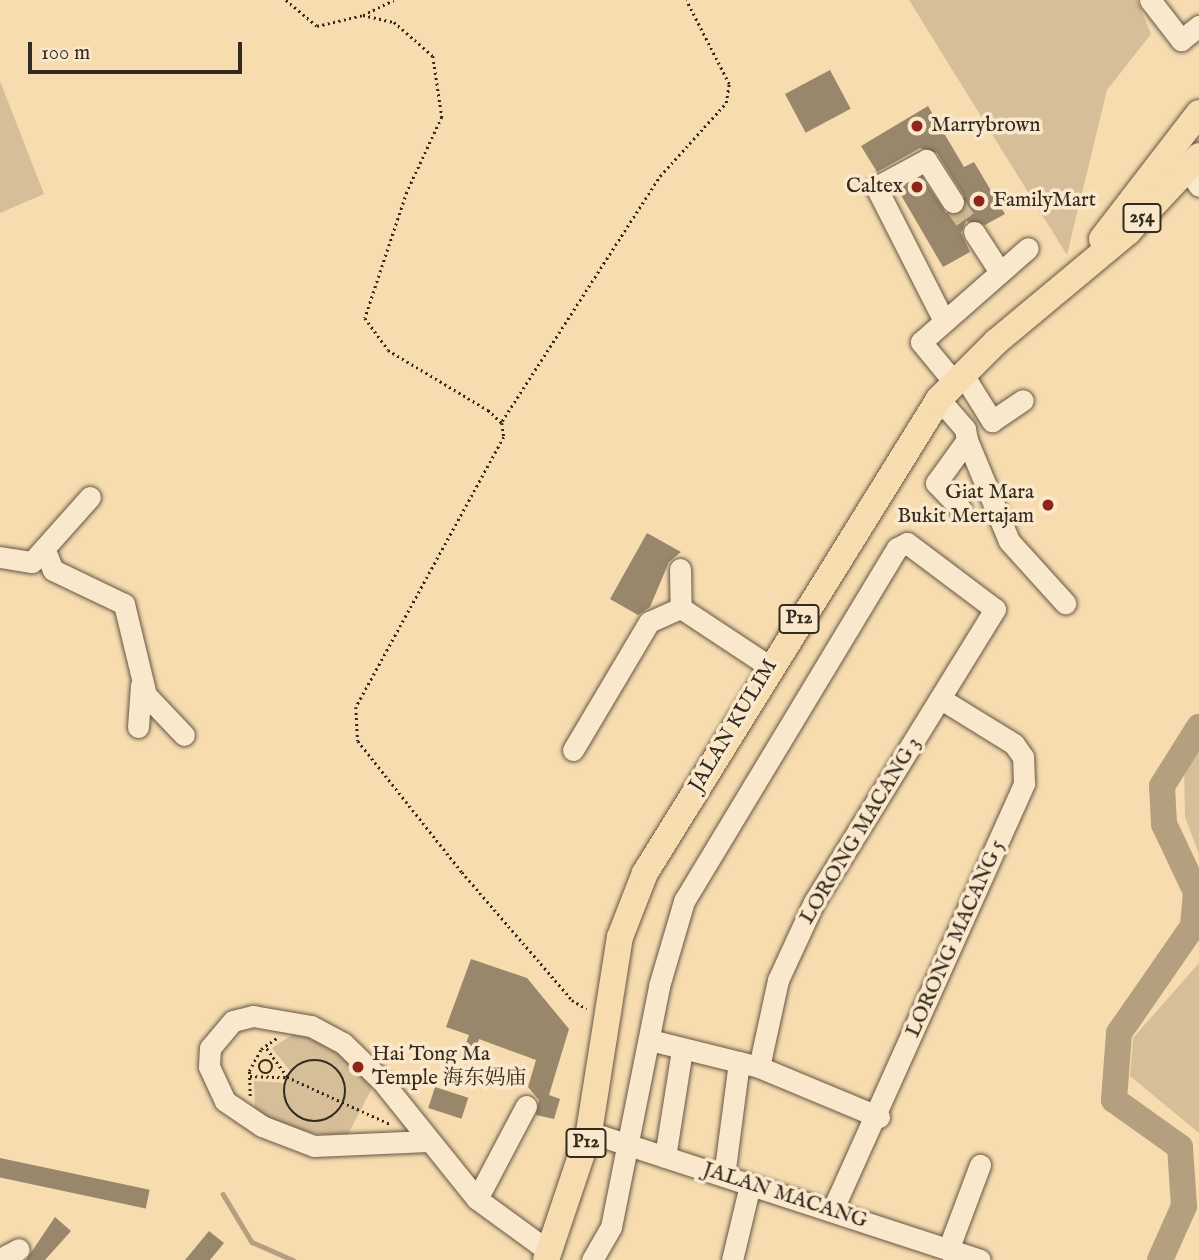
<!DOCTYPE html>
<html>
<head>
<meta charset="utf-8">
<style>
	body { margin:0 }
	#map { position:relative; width:1199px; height:1260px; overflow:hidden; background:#f7dcb0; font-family:"IM FELL English","Noto Serif SC",serif }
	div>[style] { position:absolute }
	.green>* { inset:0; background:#d6be98 }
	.stream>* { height:4.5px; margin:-2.25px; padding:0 2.25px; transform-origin:2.25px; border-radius:2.25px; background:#b4a07f }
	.river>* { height:26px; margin:-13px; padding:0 13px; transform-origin:13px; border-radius:13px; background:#b4a07f }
	.building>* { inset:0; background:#99876b; transform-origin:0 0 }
	.minor-tunnel>* { height:21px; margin-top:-10.5px; transform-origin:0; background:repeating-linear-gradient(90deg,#d0b993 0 21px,transparent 0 31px) }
	.path>* { height:2.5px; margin-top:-1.25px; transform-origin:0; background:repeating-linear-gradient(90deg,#332b20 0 2px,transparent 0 5.5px) }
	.path>.ring { margin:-1.25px; padding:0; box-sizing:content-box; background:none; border:2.5px solid #332b20; border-radius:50% }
	.roads { filter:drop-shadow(0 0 2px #645744) drop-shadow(0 0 2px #645744) }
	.minor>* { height:21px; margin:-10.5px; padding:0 10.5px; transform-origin:10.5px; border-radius:10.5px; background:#fae8cc }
	.major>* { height:26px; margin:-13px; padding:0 13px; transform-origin:13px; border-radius:13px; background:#f7dcb0 }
	.dots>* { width:19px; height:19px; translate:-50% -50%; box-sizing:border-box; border:4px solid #fae8cc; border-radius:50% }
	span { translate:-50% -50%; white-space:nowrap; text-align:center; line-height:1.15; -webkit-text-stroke:7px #fae8cc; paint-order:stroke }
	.shield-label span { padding:2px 5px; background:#fae8cc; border:2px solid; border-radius:5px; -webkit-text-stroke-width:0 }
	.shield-label { font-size:19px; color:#332b20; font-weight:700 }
	.poi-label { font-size:21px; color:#332b20 }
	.left { translate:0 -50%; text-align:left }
	.right { translate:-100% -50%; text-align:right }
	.street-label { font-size:21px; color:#332b20 }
	.scale { position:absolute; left:28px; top:42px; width:214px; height:32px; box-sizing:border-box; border:4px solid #332b20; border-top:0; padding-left:9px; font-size:21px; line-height:24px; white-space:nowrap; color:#332b20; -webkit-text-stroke:5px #fae8cc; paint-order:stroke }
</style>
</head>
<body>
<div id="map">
	<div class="green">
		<i style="clip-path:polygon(909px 0,1137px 0,1151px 34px,1107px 90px,1067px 255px)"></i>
		<i style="clip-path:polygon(0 81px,44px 194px,0 213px)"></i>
		<i style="clip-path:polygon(1199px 746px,1199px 854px,1185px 817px,1184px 763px)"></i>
		<i style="clip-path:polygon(1199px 963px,1199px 1133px,1130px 1076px,1133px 1038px)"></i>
		<i style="clip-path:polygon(297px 1032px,337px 1049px,372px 1088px,346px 1138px,282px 1128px,255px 1110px,254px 1081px,286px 1083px,291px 1072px,272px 1048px)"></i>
	</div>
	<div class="stream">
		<i style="left:223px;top:1194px;width:56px;rotate:58.9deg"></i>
		<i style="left:252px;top:1242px;width:45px;rotate:23.7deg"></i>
	</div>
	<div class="river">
		<i style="left:1160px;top:1260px;width:59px;rotate:-66deg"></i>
		<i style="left:1184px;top:1206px;width:59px;rotate:-93.9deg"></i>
		<i style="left:1180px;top:1147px;width:81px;rotate:-144.5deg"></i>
		<i style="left:1114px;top:1100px;width:67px;rotate:-85.7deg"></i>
		<i style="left:1119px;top:1033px;width:130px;rotate:-55.3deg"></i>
		<i style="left:1193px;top:926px;width:34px;rotate:-85deg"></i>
		<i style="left:1196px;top:892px;width:75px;rotate:-115.2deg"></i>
		<i style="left:1164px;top:824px;width:38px;rotate:-93deg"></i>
		<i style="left:1162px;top:786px;width:70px;rotate:-57.9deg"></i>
	</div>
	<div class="building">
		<i style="left:830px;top:70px;width:44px;height:51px;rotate:62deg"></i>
		<i style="clip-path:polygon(928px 106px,964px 167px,974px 162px,1005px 214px,985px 225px,966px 221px,961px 233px,970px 252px,943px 267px,898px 190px,922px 177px,946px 213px,961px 213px,964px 196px,937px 153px,920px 148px,877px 172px,861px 146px)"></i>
		<i style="clip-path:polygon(647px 533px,681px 552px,669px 562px,650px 607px,638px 615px,610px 599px)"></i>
		<i style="clip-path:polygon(471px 959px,527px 978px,569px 1029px,549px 1095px,560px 1099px,554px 1119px,536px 1115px,539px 1100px,528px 1087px,536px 1060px,479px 1039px,476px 1050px,465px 1046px,469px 1035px,446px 1027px)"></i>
		<i style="left:435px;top:1087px;width:35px;height:22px;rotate:18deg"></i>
		<i style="left:0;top:1158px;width:153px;height:19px;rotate:12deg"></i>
		<i style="clip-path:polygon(55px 1217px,71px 1231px,45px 1260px,26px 1260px)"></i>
		<i style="clip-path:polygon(209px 1231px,224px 1243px,210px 1260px,185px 1260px)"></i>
	</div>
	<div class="minor-tunnel">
		<i style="left:953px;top:202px;width:37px;rotate:55deg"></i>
	</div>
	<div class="path">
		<i style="left:286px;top:0;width:40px;rotate:40deg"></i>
		<i style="left:317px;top:26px;width:47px;rotate:-13.4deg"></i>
		<i style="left:363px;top:15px;width:32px;rotate:13deg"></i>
		<i style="left:394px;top:22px;width:52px;rotate:41.1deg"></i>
		<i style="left:433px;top:56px;width:62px;rotate:81.6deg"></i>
		<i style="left:442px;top:117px;width:83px;rotate:115deg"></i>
		<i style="left:407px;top:192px;width:133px;rotate:108.4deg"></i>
		<i style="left:365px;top:318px;width:39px;rotate:54deg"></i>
		<i style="left:388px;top:350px;width:117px;rotate:31deg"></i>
		<i style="left:488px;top:410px;width:19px;rotate:43deg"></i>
		<i style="left:502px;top:423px;width:14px;rotate:82deg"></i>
		<i style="left:504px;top:437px;width:308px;rotate:118.7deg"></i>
		<i style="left:356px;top:707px;width:34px;rotate:87deg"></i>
		<i style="left:358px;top:741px;width:167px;rotate:51.6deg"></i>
		<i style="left:462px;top:872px;width:169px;rotate:49.3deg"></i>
		<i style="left:572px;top:1000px;width:17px;rotate:31deg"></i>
		<i style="left:363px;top:15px;width:34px;rotate:-26deg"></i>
		<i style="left:502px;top:421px;width:292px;rotate:-57.2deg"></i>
		<i style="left:660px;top:176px;width:98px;rotate:-47.9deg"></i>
		<i style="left:726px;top:103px;width:19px;rotate:-81deg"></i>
		<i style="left:729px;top:84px;width:94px;rotate:-117.1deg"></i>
		<i class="ring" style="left:284px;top:1060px;width:59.5px;height:59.5px"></i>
		<i class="ring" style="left:259px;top:1060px;width:11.5px;height:11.5px"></i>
		<i style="left:250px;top:1076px;width:37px;rotate:2deg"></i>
		<i style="left:287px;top:1077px;width:37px;rotate:-126deg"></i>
		<i style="left:287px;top:1077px;width:113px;rotate:24.5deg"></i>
		<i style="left:250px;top:1096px;width:25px;rotate:-92deg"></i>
		<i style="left:249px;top:1071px;width:25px;rotate:-61deg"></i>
		<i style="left:261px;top:1049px;width:19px;rotate:-35deg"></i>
	</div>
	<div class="roads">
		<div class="minor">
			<i style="left:1150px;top:0;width:51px;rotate:52.2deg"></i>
			<i style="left:1181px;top:40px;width:23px;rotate:-38deg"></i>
			<i style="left:1188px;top:169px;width:20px;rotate:57deg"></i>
			<i style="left:974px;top:232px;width:48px;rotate:57deg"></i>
			<i style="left:944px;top:321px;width:150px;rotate:-116.9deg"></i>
			<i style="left:876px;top:187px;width:57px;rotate:-28.4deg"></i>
			<i style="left:926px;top:160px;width:50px;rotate:57.3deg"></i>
			<i style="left:962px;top:373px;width:57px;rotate:58deg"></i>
			<i style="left:992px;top:421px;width:37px;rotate:-34deg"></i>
			<i style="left:954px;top:382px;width:52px;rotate:-129.5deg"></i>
			<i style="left:921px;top:342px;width:142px;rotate:-41.3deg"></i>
			<i style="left:939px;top:399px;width:40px;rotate:49deg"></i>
			<i style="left:965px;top:429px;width:11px;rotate:80deg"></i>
			<i style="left:967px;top:440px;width:53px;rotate:125.8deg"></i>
			<i style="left:936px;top:483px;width:35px;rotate:46deg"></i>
			<i style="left:967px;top:440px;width:109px;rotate:67.4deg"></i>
			<i style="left:1009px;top:541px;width:84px;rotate:47.9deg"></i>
			<i style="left:46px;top:553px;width:18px;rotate:68deg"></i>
			<i style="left:53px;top:570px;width:79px;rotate:25.6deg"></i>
			<i style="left:124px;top:604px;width:94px;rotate:76.4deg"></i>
			<i style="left:146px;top:695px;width:55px;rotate:46.5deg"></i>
			<i style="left:0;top:557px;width:32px;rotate:9deg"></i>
			<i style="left:32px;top:562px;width:87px;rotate:-48.3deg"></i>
			<i style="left:680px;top:569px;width:39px;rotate:89deg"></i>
			<i style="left:681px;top:608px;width:107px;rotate:33.5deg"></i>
			<i style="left:138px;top:727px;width:42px;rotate:-85.9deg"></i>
			<i style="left:573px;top:750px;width:149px;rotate:-59.3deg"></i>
			<i style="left:649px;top:622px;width:35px;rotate:-24deg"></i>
			<i style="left:650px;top:1040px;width:112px;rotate:13.9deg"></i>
			<i style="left:759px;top:1067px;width:130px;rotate:22.6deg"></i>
			<i style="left:589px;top:1132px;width:411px;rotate:18.1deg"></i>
			<i style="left:428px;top:1141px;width:114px;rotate:177.5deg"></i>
			<i style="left:314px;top:1146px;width:56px;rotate:-159deg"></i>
			<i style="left:262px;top:1126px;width:45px;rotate:-146deg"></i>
			<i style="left:225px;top:1101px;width:38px;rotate:-115deg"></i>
			<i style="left:209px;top:1066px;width:18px;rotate:-87deg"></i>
			<i style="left:210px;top:1048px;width:35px;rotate:-50deg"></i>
			<i style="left:233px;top:1021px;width:21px;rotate:-14deg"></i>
			<i style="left:253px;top:1016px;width:59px;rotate:9.8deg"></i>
			<i style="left:311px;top:1026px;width:36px;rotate:28deg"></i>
			<i style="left:343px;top:1043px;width:54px;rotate:44.3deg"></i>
			<i style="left:382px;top:1081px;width:151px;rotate:51.2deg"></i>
			<i style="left:477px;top:1199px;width:90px;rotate:36deg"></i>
			<i style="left:665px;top:1157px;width:108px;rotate:-81deg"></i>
			<i style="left:724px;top:1176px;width:115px;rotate:-82.5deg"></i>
			<i style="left:477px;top:1199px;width:105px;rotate:-62.2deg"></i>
			<i style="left:832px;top:1211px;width:469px;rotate:-65.8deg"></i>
			<i style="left:1024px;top:783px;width:26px;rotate:-92deg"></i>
			<i style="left:1023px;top:757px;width:16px;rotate:-125deg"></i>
			<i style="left:1014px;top:744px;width:86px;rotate:-148.3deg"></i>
			<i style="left:948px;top:1250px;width:91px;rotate:-69.4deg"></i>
			<i style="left:0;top:1259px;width:21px;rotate:-28deg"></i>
			<i style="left:592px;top:1260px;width:38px;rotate:-60deg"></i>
			<i style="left:611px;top:1227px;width:246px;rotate:-78.7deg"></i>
			<i style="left:659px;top:986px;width:89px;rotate:-73.6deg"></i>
			<i style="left:684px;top:901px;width:412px;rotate:-58.9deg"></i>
			<i style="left:897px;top:548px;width:11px;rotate:-27deg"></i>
			<i style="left:907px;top:543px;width:110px;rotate:36.9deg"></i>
			<i style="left:995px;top:609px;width:344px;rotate:121.7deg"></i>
			<i style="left:814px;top:902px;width:86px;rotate:114.8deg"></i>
			<i style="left:778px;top:980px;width:89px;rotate:102.3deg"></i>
			<i style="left:732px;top:1260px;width:77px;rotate:-76.5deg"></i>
		</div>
		<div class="major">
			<i style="left:1102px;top:239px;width:159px;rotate:-52.4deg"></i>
			<i style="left:546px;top:1260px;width:135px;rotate:-71.4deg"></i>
			<i style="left:589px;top:1132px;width:197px;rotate:-81deg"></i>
			<i style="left:620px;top:937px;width:69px;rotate:-68.7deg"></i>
			<i style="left:645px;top:873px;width:558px;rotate:-58.19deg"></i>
			<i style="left:939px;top:399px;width:81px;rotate:-45deg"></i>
			<i style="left:996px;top:342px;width:172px;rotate:-39.8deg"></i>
			<i style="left:1128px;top:232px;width:104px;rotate:-46.9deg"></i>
		</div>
	</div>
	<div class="dots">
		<i style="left:917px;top:126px;background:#8f2418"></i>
		<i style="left:917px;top:187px;background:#8f2418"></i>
		<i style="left:979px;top:201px;background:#8f2418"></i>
		<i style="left:1048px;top:505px;background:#8f2418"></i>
		<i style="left:358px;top:1067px;background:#8f2418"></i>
	</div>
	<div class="shield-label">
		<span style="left:1142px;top:218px">254</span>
		<span style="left:799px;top:619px">P12</span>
		<span style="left:586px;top:1143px">P12</span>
	</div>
	<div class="poi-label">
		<span class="left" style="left:931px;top:126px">Marrybrown</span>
		<span class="right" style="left:903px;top:187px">Caltex</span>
		<span class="left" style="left:993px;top:201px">FamilyMart</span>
		<span class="right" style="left:1034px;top:505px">Giat Mara<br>Bukit Mertajam</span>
		<span class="left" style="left:372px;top:1067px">Hai Tong Ma<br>Temple 海东妈庙</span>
	</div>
	<div class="street-label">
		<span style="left:734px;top:726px;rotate:-59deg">JALAN KULIM</span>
		<span style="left:861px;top:831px;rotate:-59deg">LORONG MACANG 3</span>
		<span style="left:956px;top:939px;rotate:-66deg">LORONG MACANG 5</span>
		<span style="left:785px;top:1196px;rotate:18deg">JALAN MACANG</span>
	</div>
	<div class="scale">100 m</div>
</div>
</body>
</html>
